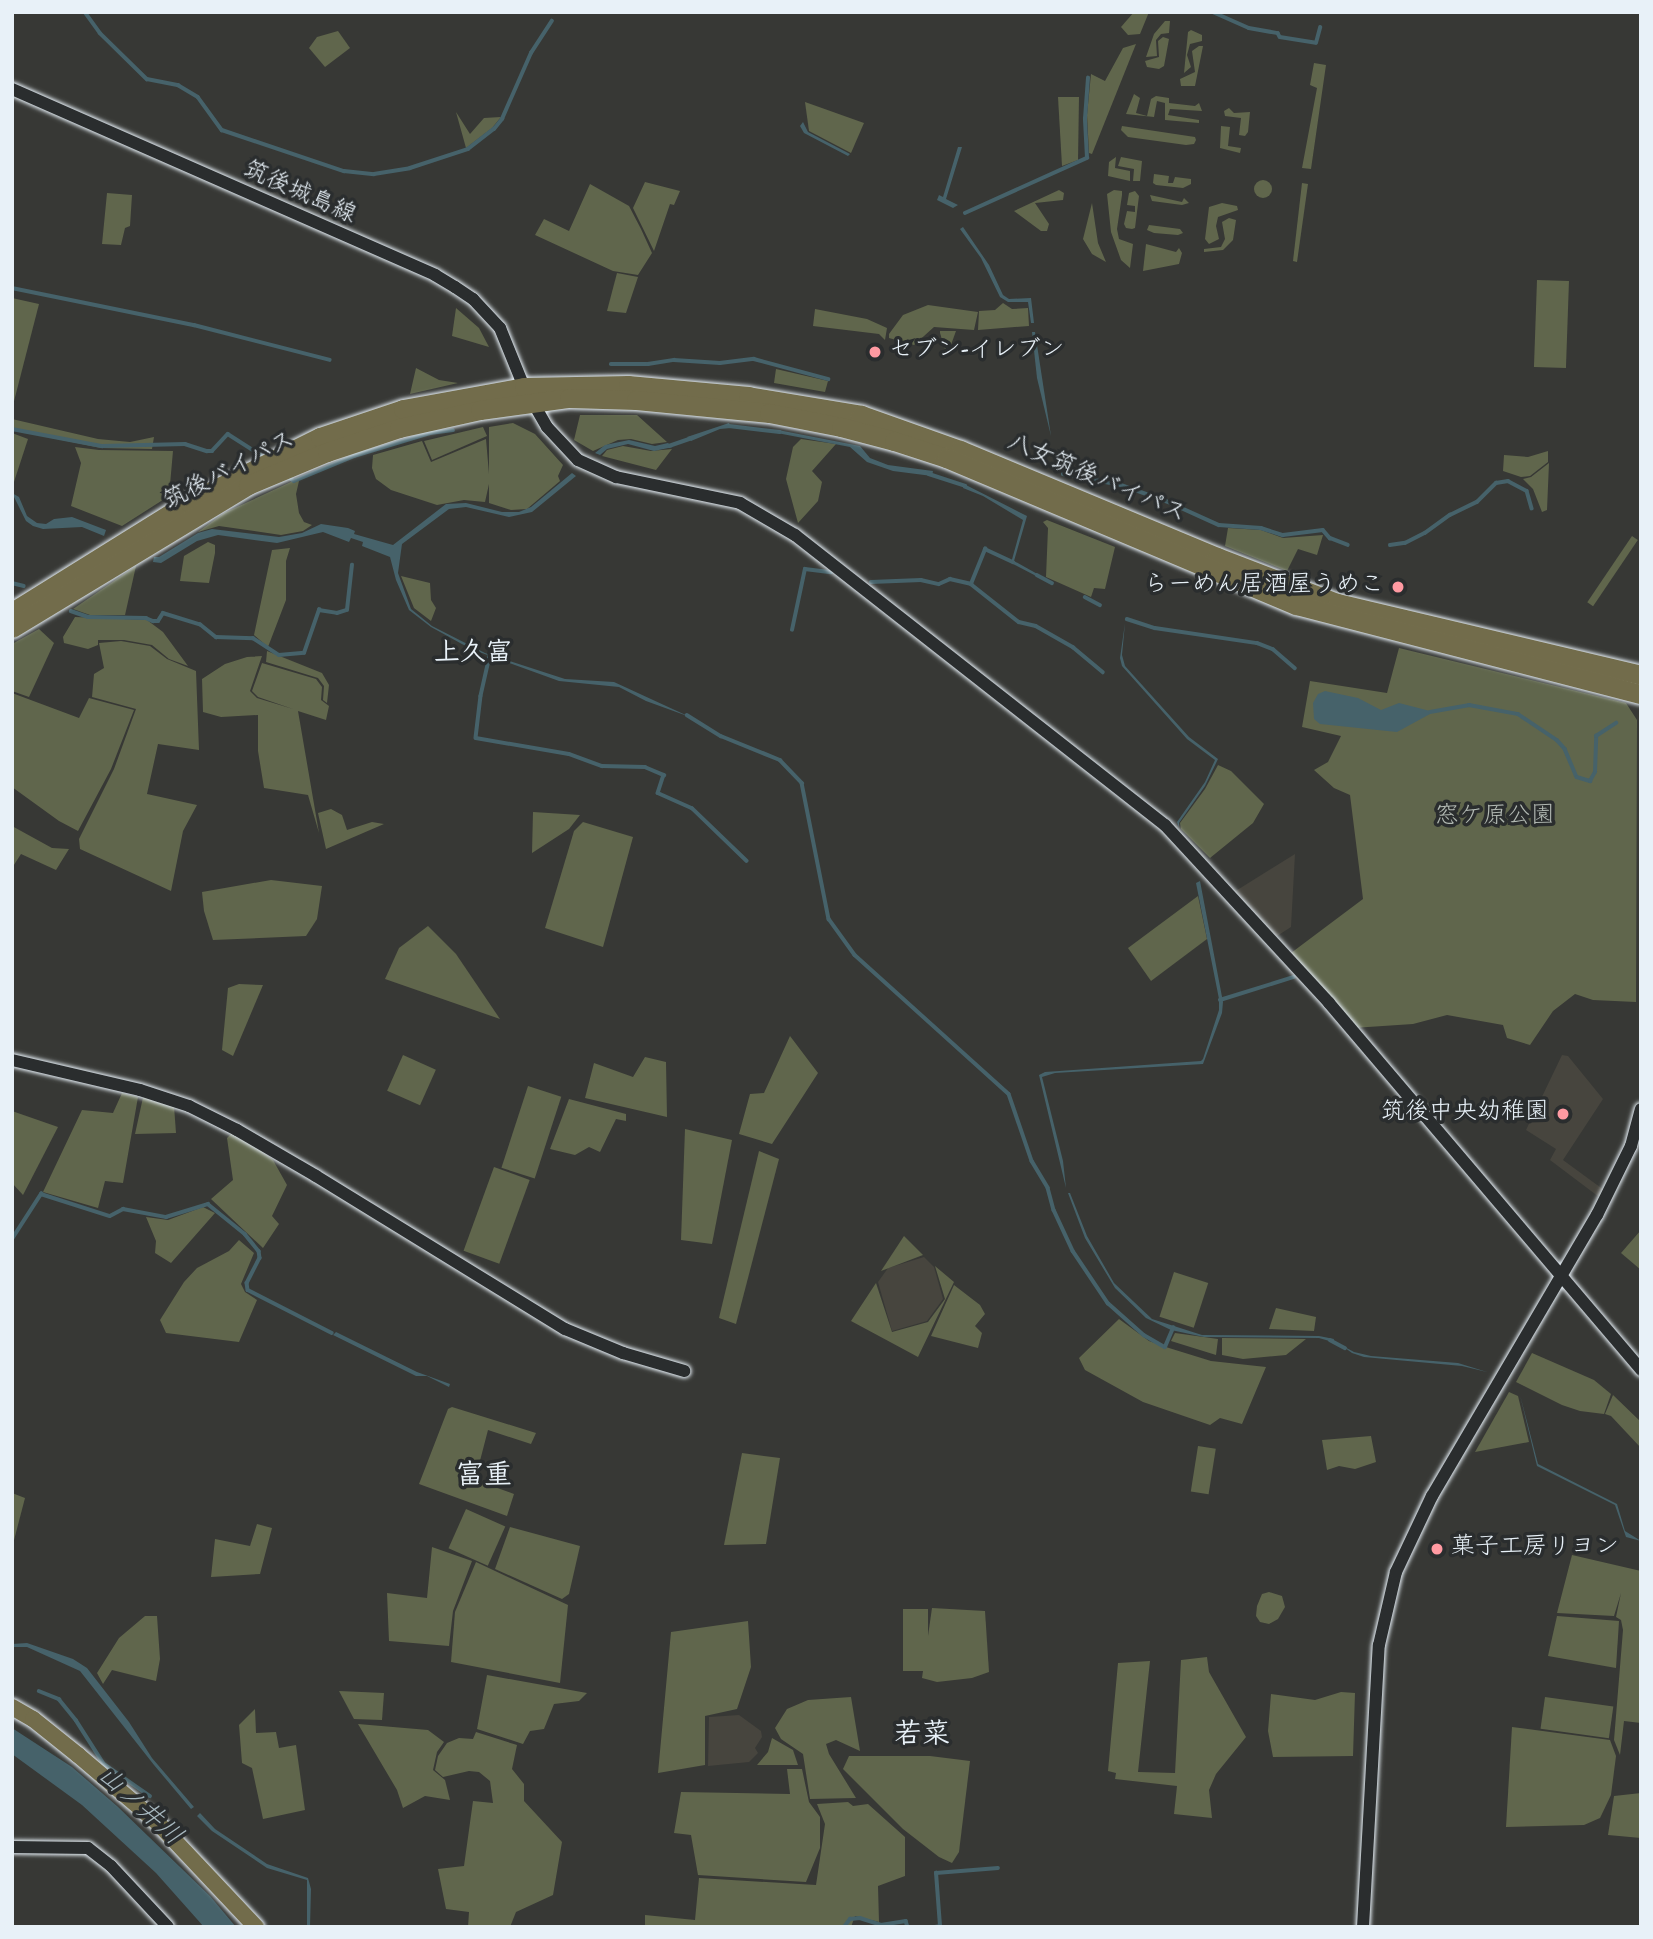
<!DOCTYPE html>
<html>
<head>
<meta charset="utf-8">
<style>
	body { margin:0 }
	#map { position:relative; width:1653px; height:1939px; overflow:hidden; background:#373835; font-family:"Gochi Hand","Klee One",sans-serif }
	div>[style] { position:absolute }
	.built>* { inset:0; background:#47453e }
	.green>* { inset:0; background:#60664c; transform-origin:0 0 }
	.round { border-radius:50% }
	.water>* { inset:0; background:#46626a }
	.stream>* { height:3.5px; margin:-1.75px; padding:0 1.75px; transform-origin:1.75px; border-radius:1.75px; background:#46626a }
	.roads { filter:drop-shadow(0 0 2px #e8f1f8) drop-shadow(0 0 2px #e8f1f8) }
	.minor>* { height:12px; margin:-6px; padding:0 6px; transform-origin:6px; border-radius:6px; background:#2a2d2e }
	.major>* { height:16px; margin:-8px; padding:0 8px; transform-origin:8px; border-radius:8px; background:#726c4b }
	.highway>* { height:19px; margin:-9.5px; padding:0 9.5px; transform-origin:9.5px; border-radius:9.5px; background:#726c4b }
	.dots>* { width:19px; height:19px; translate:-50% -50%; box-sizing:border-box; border:4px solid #2a2d2e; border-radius:50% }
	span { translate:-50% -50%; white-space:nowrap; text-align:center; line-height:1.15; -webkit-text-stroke:7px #2a2d2e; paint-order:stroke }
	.street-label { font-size:24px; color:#e8f1f8 }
	.poi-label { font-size:24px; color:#e8f1f8 }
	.left { translate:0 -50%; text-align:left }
	.right { translate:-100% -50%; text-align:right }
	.park-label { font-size:24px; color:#b2b9b3 }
	.neighbourhood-label { font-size:26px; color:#e8f1f8; font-weight:700 }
	.water-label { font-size:26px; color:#a7b8bf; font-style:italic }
	.quarter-label { font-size:28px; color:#e8f1f8; font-weight:700 }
	.frame { position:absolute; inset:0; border:14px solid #e8f1f8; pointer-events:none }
</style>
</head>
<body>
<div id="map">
	<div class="built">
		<i style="clip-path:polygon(1295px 854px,1291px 927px,1274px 938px,1234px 892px)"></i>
		<i style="clip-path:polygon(1562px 1055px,1568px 1056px,1603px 1099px,1563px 1160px,1604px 1190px,1599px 1197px,1550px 1160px,1556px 1149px,1526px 1130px)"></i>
		<i style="clip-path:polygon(924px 1257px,934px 1267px,943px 1299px,927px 1321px,892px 1331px,878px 1282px,888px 1268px)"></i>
		<i style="clip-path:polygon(739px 1715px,761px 1731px,762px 1737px,755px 1748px,758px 1753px,749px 1762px,708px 1766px,709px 1717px)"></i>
	</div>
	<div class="green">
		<i style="clip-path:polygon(1134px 12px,1149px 12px,1140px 34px,1128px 35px,1121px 27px)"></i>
		<i style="clip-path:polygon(1165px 21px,1170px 21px,1169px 33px,1161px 34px,1156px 40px,1157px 56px,1146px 57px,1154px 34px)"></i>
		<i style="clip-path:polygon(1191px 30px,1202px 35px,1202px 41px,1190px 44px,1187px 55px,1191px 67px,1184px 73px,1188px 32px)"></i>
		<i style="clip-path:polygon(338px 31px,350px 48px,325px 67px,309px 48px,317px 37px)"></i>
		<i style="clip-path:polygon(1163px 37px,1169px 39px,1164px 66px,1159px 69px,1147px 67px,1145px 61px,1159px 57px,1158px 41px)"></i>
		<i style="clip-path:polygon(1136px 44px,1092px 154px,1089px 153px,1087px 115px,1091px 74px,1105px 81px,1123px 48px)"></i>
		<i style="clip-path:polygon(1199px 46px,1203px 46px,1195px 86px,1181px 86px,1180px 79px,1195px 72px,1192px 51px)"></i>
		<i style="clip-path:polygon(1314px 63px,1326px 65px,1311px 169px,1302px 168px,1317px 88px,1310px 85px)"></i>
		<i style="clip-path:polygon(1134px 94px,1140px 98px,1136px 113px,1147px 116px,1151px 99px,1156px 96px,1169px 98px,1169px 103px,1195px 106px,1199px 103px,1202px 111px,1170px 109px,1168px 115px,1199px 120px,1199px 123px,1165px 120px,1165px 103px,1157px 101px,1154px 117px,1126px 114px)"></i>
		<i style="clip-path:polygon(1058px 97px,1079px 97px,1078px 160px,1062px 166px)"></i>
		<i style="clip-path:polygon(805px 102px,864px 123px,851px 153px,809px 131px)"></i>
		<i style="clip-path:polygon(1229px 108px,1234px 113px,1250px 112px,1248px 132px,1245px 136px,1239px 135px,1241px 118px,1225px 116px,1224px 111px)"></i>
		<i style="clip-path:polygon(456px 112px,470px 134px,484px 118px,501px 117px,492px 128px,466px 148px)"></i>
		<i style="clip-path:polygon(1122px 126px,1195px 137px,1196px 140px,1194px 144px,1186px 145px,1128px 137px,1121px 130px)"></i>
		<i style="clip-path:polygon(1221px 126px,1230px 127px,1228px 146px,1241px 148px,1240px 153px,1220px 148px)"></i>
		<i style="clip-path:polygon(1116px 157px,1115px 168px,1130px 171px,1130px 181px,1108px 176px,1109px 162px)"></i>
		<i style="clip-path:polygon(1121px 157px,1142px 161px,1140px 181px,1133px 181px,1134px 169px,1118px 166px)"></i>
		<i style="clip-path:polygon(1154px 174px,1169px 176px,1168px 183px,1173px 183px,1175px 177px,1191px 179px,1191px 184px,1183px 188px,1156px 185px,1153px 183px)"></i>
		<i class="round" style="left:1254px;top:180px;width:18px;height:18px"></i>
		<i style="clip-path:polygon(645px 182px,680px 191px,674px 205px,670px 204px,654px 251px,633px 208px)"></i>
		<i style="clip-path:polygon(1302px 183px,1308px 184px,1297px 262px,1293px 261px)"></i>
		<i style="clip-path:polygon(590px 184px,629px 206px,641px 229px,652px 253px,638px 275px,613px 271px,535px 235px,544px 219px,569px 231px)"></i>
		<i style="clip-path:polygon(1059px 190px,1064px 193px,1063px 200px,1035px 203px,1049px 224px,1047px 231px,1041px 231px,1014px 211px)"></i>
		<i style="clip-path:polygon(1114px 190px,1122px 191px,1122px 195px,1117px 229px,1119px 239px,1133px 244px,1130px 268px,1121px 260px,1111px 232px,1107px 194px)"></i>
		<i style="clip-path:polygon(1135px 191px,1139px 196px,1135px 228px,1132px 229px,1126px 228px,1124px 224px,1127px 211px,1135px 212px,1135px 206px,1127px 205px,1129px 193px)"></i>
		<i style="clip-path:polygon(107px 193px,132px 195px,130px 226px,125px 228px,121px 245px,102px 244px)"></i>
		<i style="clip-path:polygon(1150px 195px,1182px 202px,1184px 198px,1189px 203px,1182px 205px,1152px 201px)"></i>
		<i style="clip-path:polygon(1092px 203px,1098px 243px,1106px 262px,1092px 254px,1083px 239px)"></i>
		<i style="clip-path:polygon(1222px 203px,1237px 206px,1238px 210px,1218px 217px,1216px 226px,1219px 239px,1209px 244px,1205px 239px,1209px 207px)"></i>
		<i style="clip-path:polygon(1229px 218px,1236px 220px,1233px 240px,1223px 250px,1204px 252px,1204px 249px,1221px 247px,1225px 239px,1222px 222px)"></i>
		<i style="clip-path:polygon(1149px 225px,1180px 229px,1183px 233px,1178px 235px,1154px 233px,1147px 230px)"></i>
		<i style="clip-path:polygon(1146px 244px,1176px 252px,1179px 248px,1182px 253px,1179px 264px,1143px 271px)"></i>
		<i style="clip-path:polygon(617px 273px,638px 277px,626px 313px,607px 311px)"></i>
		<i style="left:1537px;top:280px;width:32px;height:87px;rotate:2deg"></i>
		<i style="clip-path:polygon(12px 298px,39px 304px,12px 409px)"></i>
		<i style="clip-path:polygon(1003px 303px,1012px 309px,1028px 308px,1029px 326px,978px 330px,979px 311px,995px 310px)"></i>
		<i style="clip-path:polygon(928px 305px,978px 312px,974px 330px,934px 327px,914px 345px,889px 338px,889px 334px,903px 315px)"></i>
		<i style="clip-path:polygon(456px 308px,479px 328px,489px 347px,452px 336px)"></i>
		<i style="clip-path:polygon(815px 309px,867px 319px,887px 328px,885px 340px,879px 334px,813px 326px)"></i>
		<i style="clip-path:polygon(940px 331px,956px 331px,947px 356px,940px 333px)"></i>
		<i style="clip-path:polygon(416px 368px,439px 380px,458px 383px,410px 394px)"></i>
		<i style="clip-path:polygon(776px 369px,828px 381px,825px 392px,774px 383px)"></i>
		<i style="clip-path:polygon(580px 415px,637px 415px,667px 442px,652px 444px,631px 439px,618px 440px,593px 451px,574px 440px)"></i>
		<i style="clip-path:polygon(12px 419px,98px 439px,130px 442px,154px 437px,152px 449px,101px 448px,13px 430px)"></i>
		<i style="clip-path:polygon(513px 423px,535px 434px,563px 465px,558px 476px,560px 481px,527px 509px,511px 510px,489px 503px,489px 484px,485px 502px,464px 500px,437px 505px,391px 490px,376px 479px,372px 468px,373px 455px,422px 441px,431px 462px,486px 439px,489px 474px,489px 427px)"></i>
		<i style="clip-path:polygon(483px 427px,487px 436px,432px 460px,424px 441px)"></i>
		<i style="clip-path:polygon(12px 433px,28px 439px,12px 488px)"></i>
		<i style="clip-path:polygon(801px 439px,836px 444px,812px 471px,822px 482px,818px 501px,798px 523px,786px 479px,793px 447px)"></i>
		<i style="clip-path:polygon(623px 446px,651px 451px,672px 449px,656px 470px,602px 456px,607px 450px)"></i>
		<i style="clip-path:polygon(75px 447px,99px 450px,173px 451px,169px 496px,122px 526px,71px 506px,81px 463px)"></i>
		<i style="clip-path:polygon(1548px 451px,1548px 462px,1530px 476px,1521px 477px,1503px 471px,1504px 455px,1528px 457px)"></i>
		<i style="clip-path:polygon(1549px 463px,1547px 510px,1542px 512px,1533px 489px,1523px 479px,1531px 477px)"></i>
		<i style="clip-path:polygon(293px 481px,299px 481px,296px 494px,299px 513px,304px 522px,312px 525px,303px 531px,281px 535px,219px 526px,198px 532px,224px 513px)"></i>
		<i style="clip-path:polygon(1047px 520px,1115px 547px,1105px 589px,1094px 588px,1091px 597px,1046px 577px,1048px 528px,1043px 522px)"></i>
		<i style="clip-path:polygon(1228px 528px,1261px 530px,1283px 538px,1323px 535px,1317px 555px,1298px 549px,1287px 571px,1225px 546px)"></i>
		<i style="left:1632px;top:536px;width:7px;height:80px;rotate:34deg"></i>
		<i style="clip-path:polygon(208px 542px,215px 545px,215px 553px,209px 583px,180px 581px,184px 556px)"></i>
		<i style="clip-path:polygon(290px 548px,286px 561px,286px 600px,268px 647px,254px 635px,272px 550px)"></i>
		<i style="clip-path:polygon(136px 566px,125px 615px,90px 615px,73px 609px)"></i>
		<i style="clip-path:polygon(401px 576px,430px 583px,431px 600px,436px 608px,431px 621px,414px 608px)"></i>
		<i style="clip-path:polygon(75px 617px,147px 620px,163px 632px,188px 666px,169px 659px,152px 645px,124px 640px,98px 640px,98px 645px,88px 649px,64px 643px,63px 637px)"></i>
		<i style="clip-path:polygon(39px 629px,54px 643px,29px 697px,12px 691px,12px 644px)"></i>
		<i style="clip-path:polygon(121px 641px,150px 646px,167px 659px,196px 671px,199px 750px,158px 744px,147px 794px,197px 805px,183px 831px,171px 891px,80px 849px,79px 839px,114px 769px,136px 709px,92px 697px,94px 674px,104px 668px,99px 643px)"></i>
		<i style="clip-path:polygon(1399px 648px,1626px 703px,1637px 720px,1636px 1002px,1593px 1000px,1575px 994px,1553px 1011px,1530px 1045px,1507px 1038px,1503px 1025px,1447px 1015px,1413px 1024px,1353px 1028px,1291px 953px,1363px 899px,1350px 795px,1334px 788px,1314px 770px,1328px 762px,1341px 736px,1302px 727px,1310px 681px,1387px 693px)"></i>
		<i style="clip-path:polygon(267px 651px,322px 673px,329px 685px,327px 703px,323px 700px,324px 686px,318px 678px,266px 662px)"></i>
		<i style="clip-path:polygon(262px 656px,250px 691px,257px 698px,293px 709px,258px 697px,252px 691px,262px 663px,316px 679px,322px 687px,321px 700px,329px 706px,326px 720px,298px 711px,319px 833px,308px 795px,264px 788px,258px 751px,258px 715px,221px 717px,203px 712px,202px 679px,225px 664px,247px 657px)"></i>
		<i style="clip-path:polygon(12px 693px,79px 718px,89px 698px,134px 710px,111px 769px,78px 831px,59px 821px,12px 787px)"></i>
		<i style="clip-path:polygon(1218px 765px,1231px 771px,1264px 804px,1253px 823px,1210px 858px,1181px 829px,1180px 823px,1205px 789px)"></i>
		<i style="clip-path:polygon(331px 809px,342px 815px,347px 830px,372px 822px,384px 824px,326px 849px,318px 813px)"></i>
		<i style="clip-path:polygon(533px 812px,580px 815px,569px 829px,532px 853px)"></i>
		<i style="clip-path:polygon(583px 822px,633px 837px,603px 947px,545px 928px,574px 831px)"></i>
		<i style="clip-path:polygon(12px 826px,52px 848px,69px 849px,56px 870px,21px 854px,12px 868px)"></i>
		<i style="clip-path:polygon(271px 880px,322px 886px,317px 919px,306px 936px,213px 940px,204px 911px,202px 892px)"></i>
		<i style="clip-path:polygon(1198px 896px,1207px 939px,1151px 981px,1128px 948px)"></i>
		<i style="clip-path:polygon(428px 926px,456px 954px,500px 1019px,385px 979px,399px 948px)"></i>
		<i style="clip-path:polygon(239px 984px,263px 985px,233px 1056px,222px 1050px,228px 988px)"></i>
		<i style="clip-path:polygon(790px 1036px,818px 1073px,772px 1144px,739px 1134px,750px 1094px,764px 1093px)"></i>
		<i style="left:403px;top:1055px;width:36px;height:39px;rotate:24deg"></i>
		<i style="clip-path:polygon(645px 1057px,666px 1062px,667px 1117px,585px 1098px,594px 1063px,633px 1077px)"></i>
		<i style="left:528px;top:1086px;width:35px;height:86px;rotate:18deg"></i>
		<i style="clip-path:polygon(122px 1093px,138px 1097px,123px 1183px,105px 1181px,98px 1208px,43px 1192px,82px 1110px,113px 1113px)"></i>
		<i style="clip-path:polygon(144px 1093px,174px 1106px,176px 1133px,135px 1134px)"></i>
		<i style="clip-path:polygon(569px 1099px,626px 1114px,626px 1121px,616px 1119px,600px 1152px,589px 1147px,575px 1155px,550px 1149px)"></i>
		<i style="clip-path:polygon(12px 1111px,58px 1127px,23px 1195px,12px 1183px)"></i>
		<i style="clip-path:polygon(685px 1129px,732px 1140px,712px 1244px,681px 1240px)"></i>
		<i style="clip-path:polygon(232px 1133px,251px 1142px,273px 1160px,287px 1185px,272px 1216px,279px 1224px,263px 1248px,211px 1199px,233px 1180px,227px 1138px)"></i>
		<i style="clip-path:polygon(759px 1151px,779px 1159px,736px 1324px,719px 1318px)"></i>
		<i style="left:494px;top:1167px;width:38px;height:89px;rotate:20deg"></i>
		<i style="clip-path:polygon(203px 1207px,215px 1213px,171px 1263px,155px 1253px,156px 1241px,146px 1217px,168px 1220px)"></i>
		<i style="clip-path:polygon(1641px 1230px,1641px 1270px,1621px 1253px)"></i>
		<i style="clip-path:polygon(904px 1236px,923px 1255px,881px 1271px)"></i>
		<i style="clip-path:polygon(239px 1240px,254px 1253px,241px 1284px,245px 1292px,257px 1300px,239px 1342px,166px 1333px,160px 1320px,184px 1282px,197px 1268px,229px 1251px)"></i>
		<i style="clip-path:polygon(935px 1266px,954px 1282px,918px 1357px,851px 1321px,876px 1283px,892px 1332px,928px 1322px,945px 1299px)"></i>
		<i style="left:1174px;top:1272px;width:36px;height:47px;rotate:18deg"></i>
		<i style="clip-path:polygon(954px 1285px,980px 1305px,985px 1314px,975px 1326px,982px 1333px,978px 1348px,931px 1336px)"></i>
		<i style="clip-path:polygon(1276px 1308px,1316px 1317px,1314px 1331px,1269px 1329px)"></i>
		<i style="clip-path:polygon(1119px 1319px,1149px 1341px,1169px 1348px,1211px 1361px,1266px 1367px,1242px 1424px,1220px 1418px,1210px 1425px,1143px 1402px,1085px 1370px,1079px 1358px)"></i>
		<i style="clip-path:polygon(1175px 1333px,1218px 1339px,1216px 1355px,1171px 1341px)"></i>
		<i style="clip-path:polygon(1222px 1338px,1306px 1339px,1286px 1355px,1243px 1359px,1222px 1355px)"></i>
		<i style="clip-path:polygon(1532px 1353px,1594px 1380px,1611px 1394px,1604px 1414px,1580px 1411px,1562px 1405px,1516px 1382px)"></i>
		<i style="clip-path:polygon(1509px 1392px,1518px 1396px,1529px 1442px,1475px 1452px)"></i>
		<i style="clip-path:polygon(1613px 1395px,1641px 1422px,1641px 1448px,1611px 1416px,1605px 1414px)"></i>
		<i style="clip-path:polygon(452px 1407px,536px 1433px,531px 1444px,488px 1430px,475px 1480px,514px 1494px,507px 1516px,419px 1484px,448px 1409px)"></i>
		<i style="clip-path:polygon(1371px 1436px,1376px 1462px,1355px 1469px,1339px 1466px,1327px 1470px,1322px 1440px)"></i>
		<i style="left:1198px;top:1446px;width:18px;height:46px;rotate:9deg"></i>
		<i style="clip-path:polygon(742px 1453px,780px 1458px,766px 1544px,724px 1545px)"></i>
		<i style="clip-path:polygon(12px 1493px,25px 1498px,13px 1544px,12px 1544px)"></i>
		<i style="left:466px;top:1509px;width:43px;height:43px;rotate:24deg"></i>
		<i style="clip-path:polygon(257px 1524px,272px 1528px,260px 1574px,211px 1577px,215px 1539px,250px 1546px)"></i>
		<i style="clip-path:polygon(510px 1527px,580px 1546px,569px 1594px,562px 1599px,495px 1569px)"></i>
		<i style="clip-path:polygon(432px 1547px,472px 1561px,453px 1611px,449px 1646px,389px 1641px,387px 1593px,427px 1598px)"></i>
		<i style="clip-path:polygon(1572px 1555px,1641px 1571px,1641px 1723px,1624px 1721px,1620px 1755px,1614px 1740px,1623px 1630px,1621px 1620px,1616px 1617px,1621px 1593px,1614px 1616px,1557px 1613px)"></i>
		<i style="clip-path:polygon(476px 1562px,568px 1605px,560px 1683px,451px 1662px,455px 1612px)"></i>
		<i style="clip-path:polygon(1269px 1592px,1282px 1596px,1285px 1607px,1278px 1619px,1269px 1624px,1260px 1622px,1256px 1616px,1257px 1606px,1262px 1594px)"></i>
		<i style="clip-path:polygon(932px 1608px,985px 1611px,989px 1672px,972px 1678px,937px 1682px,922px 1678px)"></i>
		<i style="left:903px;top:1609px;width:25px;height:62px"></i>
		<i style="clip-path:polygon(145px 1616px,157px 1616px,160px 1659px,156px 1681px,112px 1670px,103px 1684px,97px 1673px,119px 1638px)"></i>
		<i style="clip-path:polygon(1557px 1616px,1619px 1621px,1616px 1668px,1548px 1656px)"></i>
		<i style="clip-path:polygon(748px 1621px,751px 1667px,737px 1709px,705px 1716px,705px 1765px,658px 1773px,671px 1632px)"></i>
		<i style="clip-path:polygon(1207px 1657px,1209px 1672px,1246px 1737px,1216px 1774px,1209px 1790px,1212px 1818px,1174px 1814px,1177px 1786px,1115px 1779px,1116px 1773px,1108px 1771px,1118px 1663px,1150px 1661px,1138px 1772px,1175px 1773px,1181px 1660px)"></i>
		<i style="clip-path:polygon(487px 1675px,587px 1693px,579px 1701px,554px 1704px,544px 1729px,530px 1731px,523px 1744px,477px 1729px)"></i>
		<i style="clip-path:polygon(339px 1691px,384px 1693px,382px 1720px,354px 1719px)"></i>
		<i style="clip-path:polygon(1341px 1692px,1355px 1693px,1353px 1756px,1273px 1757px,1268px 1731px,1271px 1694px,1315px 1700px)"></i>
		<i style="clip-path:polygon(851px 1697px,860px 1751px,836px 1740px,826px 1744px,829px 1754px,856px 1798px,810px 1799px,803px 1754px,781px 1739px,775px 1728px,787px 1709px,808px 1700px)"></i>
		<i style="left:1545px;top:1697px;width:69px;height:32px;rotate:8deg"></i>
		<i style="clip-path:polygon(255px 1709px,256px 1733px,276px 1732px,279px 1748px,296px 1745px,305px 1810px,263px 1819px,252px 1768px,242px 1763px,239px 1725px)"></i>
		<i style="clip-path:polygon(358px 1724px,428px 1730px,444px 1742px,437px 1752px,433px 1770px,445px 1780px,450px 1800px,425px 1796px,403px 1808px,397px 1790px)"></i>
		<i style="clip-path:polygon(1512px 1727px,1610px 1740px,1616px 1756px,1611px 1795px,1600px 1818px,1584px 1825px,1506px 1827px)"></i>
		<i style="clip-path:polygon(476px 1732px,517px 1745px,512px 1769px,524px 1784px,524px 1801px,562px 1842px,553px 1895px,516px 1912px,510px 1927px,468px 1927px,469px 1912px,446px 1909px,438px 1869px,464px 1866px,473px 1801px,493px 1803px,490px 1781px,479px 1772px,469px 1771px,443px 1777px,435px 1770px,438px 1756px,447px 1743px,459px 1738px,473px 1739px)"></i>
		<i style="clip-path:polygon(772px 1738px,793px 1750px,798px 1765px,757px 1765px,768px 1752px)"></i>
		<i style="clip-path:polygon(849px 1756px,930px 1756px,970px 1761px,959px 1852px,952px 1863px,939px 1857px,903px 1829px,843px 1769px)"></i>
		<i style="clip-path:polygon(787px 1769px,802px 1769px,809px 1802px,820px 1817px,820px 1848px,806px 1882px,698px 1875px,691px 1835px,674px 1833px,681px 1792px,790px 1794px)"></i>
		<i style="clip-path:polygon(1641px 1793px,1641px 1838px,1608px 1835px,1614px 1796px)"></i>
		<i style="clip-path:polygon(848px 1802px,853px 1806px,868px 1804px,905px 1837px,905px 1876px,878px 1886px,879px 1922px,855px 1916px,851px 1927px,645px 1927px,645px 1915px,695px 1920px,699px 1878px,816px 1885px,825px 1824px,817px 1804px)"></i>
	</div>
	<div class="water">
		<i style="clip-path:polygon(803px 122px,808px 132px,850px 154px,848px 156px,804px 133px,800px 126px)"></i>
		<i style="clip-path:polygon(958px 147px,962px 147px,946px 199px,958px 205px,953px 208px,937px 200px,939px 195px,943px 197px)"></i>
		<i style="clip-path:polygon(963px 227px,989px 265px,1003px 295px,1009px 299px,1031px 298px,1034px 323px,1031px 323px,1028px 302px,1008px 302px,1000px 297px,981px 258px,960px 229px)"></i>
		<i style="clip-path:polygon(1032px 332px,1035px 332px,1051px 436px,1037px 378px)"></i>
		<i style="clip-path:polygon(729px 423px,731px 428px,720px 429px,691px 441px,687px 437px)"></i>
		<i style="clip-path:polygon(778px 430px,860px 446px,870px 458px,888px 465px,933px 471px,932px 476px,893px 471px,867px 462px,850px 447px,777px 433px)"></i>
		<i style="clip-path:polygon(629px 440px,655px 446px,668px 443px,673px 447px,654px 451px,628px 444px,607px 449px,600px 455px,595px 453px,605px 445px)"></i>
		<i style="clip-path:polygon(572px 473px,576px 476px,532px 512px,509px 517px,466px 507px,449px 509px,402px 544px,398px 573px,411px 609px,432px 626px,485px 653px,565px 679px,614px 682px,690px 717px,646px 701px,619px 687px,559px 681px,471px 649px,431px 627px,409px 610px,396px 580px,390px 557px,362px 546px,363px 542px,351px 538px,349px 542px,323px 532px,277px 543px,218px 535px,197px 541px,161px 563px,153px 562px,154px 557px,159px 557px,198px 533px,212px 529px,279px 537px,302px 533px,321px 524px,348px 528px,355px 531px,354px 534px,393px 545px,446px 504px,466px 503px,502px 512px,519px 512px,531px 507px)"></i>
		<i style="clip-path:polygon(964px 484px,1027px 516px,1014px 561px,1041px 576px,1040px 578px,1011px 563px,1023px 520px,983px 496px,963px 488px)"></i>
		<i style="clip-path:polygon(12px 493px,19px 497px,27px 516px,37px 523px,46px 524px,54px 519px,72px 517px,106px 530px,104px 536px,82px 527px,43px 529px,33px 526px,26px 521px)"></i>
		<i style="clip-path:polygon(1125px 623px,1122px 655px,1125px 666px,1189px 737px,1218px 759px,1205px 786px,1179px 823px,1179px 827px,1177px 822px,1205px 782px,1215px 760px,1187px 739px,1122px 666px,1120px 658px)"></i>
		<i style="clip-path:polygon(1325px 691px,1358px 698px,1381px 710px,1399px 703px,1430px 711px,1430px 714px,1397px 732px,1320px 724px,1314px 719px,1313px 703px,1318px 694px)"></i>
		<i style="clip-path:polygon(1200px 881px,1223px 1002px,1222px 1013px,1203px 1064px,1055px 1073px,1042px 1077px,1063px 1161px,1066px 1188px,1039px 1075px,1045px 1072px,1201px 1061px,1203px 1059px,1219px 1010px,1219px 999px,1196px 883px)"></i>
		<i style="clip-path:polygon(1068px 1193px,1070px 1193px,1087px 1236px,1114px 1283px,1152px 1319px,1202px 1335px,1319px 1336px,1334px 1339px,1333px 1342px,1319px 1338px,1204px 1337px,1171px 1330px,1146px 1318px,1115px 1288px,1085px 1238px)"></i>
		<i style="clip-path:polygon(336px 1332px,417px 1372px,450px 1384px,449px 1387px,427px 1376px,416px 1376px,333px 1335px)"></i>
		<i style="clip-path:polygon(1341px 1345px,1354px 1352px,1371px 1356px,1458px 1363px,1487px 1372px,1462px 1366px,1364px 1357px,1352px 1353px)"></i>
		<i style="clip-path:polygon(1520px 1395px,1538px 1464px,1617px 1504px,1625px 1531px,1641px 1541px,1626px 1537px,1615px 1505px,1537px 1466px)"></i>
		<i style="clip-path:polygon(27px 1643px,73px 1659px,87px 1668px,129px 1722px,152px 1758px,194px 1807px,191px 1809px,154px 1765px,80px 1671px,27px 1647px,12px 1647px,12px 1644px)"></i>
		<i style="clip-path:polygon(12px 1728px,72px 1767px,117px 1806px,210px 1896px,236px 1927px,204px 1927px,156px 1873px,82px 1805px,12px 1754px)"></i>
		<i style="clip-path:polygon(200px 1813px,215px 1829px,267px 1864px,308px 1878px,311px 1889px,310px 1927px,307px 1927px,307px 1880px,267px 1868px,212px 1831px,197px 1816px)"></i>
	</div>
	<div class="stream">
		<i style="left:85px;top:12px;width:26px;rotate:54deg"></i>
		<i style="left:100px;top:33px;width:66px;rotate:44.4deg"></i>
		<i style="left:147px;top:79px;width:32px;rotate:11deg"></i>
		<i style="left:178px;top:85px;width:23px;rotate:31deg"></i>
		<i style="left:198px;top:97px;width:41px;rotate:54deg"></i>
		<i style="left:222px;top:130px;width:129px;rotate:18.6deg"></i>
		<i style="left:344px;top:171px;width:30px;rotate:6deg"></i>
		<i style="left:374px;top:174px;width:36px;rotate:-9deg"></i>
		<i style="left:410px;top:168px;width:61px;rotate:-18.1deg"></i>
		<i style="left:468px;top:149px;width:33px;rotate:-38deg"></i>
		<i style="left:494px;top:129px;width:13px;rotate:-51deg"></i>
		<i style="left:502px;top:119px;width:72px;rotate:-66.3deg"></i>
		<i style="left:531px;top:53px;width:38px;rotate:-57deg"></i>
		<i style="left:1213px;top:12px;width:39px;rotate:24deg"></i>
		<i style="left:1249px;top:28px;width:29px;rotate:10deg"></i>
		<i style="left:1278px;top:33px;width:4px;rotate:63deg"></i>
		<i style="left:1280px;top:37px;width:36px;rotate:9deg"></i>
		<i style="left:1316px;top:43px;width:16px;rotate:-75deg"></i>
		<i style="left:965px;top:213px;width:134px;rotate:-24.3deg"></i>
		<i style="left:1087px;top:158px;width:39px;rotate:-93deg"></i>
		<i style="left:1085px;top:119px;width:41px;rotate:-85.8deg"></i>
		<i style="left:12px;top:288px;width:186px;rotate:11.5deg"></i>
		<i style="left:194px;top:325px;width:140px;rotate:14.4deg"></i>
		<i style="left:611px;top:364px;width:37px"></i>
		<i style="left:648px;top:364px;width:26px;rotate:-9deg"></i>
		<i style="left:674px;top:360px;width:46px;rotate:3.7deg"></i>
		<i style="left:720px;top:363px;width:34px;rotate:-7deg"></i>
		<i style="left:754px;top:359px;width:77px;rotate:15.1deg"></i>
		<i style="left:729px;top:426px;width:51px;rotate:6.7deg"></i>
		<i style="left:12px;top:429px;width:92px;rotate:10.7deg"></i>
		<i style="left:102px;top:446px;width:83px;rotate:-1.4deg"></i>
		<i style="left:185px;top:444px;width:23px;rotate:18deg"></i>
		<i style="left:207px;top:451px;width:5px"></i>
		<i style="left:212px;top:451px;width:23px;rotate:-47deg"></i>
		<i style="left:228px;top:434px;width:43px;rotate:32.6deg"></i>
		<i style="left:669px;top:446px;width:24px;rotate:-19deg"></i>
		<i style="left:929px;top:474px;width:38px;rotate:18deg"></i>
		<i style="left:1063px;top:474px;width:59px;rotate:10.7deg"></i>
		<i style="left:1121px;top:485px;width:48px;rotate:19.6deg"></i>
		<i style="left:1166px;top:501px;width:58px;rotate:24.4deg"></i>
		<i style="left:1219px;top:525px;width:42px;rotate:4.1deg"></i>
		<i style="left:1261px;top:528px;width:23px;rotate:18deg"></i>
		<i style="left:1283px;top:535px;width:40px;rotate:-7.1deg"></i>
		<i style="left:1323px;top:530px;width:11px;rotate:49deg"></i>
		<i style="left:1330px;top:538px;width:19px;rotate:21deg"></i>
		<i style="left:290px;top:478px;width:5px;rotate:37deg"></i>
		<i style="left:294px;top:481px;width:65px;rotate:-22.6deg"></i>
		<i style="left:354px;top:456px;width:79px;rotate:-16.8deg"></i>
		<i style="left:430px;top:433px;width:23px;rotate:-7deg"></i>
		<i style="left:1390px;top:545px;width:15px;rotate:-8deg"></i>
		<i style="left:1405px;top:543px;width:22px;rotate:-27deg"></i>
		<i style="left:1425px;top:533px;width:31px;rotate:-36deg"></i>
		<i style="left:1450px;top:515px;width:30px;rotate:-26deg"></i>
		<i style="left:1477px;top:502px;width:27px;rotate:-45deg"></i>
		<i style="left:1496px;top:483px;width:12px;rotate:-9deg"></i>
		<i style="left:1508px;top:481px;width:21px;rotate:28deg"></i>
		<i style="left:1527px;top:491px;width:18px;rotate:74deg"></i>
		<i style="left:1037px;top:575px;width:17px;rotate:28deg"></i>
		<i style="left:871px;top:582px;width:50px;rotate:-2.3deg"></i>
		<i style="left:921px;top:580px;width:18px;rotate:13deg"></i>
		<i style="left:939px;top:584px;width:12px;rotate:-24deg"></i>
		<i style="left:950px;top:579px;width:22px;rotate:13deg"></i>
		<i style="left:971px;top:584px;width:61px;rotate:38.4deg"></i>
		<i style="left:1019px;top:622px;width:17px;rotate:13deg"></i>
		<i style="left:1036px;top:626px;width:43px;rotate:29.6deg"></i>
		<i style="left:1073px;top:647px;width:39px;rotate:40deg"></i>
		<i style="left:12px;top:583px;width:12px;rotate:14deg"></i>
		<i style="left:971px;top:584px;width:38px;rotate:-68deg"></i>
		<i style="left:985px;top:549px;width:31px;rotate:25deg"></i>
		<i style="left:1085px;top:597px;width:17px;rotate:28deg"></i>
		<i style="left:71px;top:611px;width:18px;rotate:19deg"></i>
		<i style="left:88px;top:617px;width:58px;rotate:1deg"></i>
		<i style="left:146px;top:618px;width:8px;rotate:23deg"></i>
		<i style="left:153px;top:621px;width:5px"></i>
		<i style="left:158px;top:621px;width:9px;rotate:-58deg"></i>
		<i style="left:163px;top:613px;width:39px;rotate:17deg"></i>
		<i style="left:200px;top:624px;width:21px;rotate:39deg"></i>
		<i style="left:216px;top:637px;width:37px;rotate:2deg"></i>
		<i style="left:253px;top:638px;width:31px;rotate:33deg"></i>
		<i style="left:279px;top:655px;width:25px;rotate:-5deg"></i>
		<i style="left:304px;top:653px;width:46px;rotate:-70.8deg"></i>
		<i style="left:319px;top:610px;width:18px;rotate:9deg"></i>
		<i style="left:337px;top:613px;width:10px;rotate:-17deg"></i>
		<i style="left:347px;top:610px;width:45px;rotate:-83.7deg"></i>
		<i style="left:1127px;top:619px;width:29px;rotate:18deg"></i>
		<i style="left:1155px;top:628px;width:103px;rotate:8.4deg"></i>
		<i style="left:1257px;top:643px;width:17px;rotate:21deg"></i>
		<i style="left:1273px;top:649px;width:29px;rotate:41deg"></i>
		<i style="left:792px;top:630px;width:62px;rotate:-78deg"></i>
		<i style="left:805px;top:569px;width:26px;rotate:7deg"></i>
		<i style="left:490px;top:656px;width:41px;rotate:102.7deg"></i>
		<i style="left:481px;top:696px;width:42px;rotate:96.8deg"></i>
		<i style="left:476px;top:738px;width:94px;rotate:9.8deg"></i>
		<i style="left:569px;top:754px;width:35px;rotate:20deg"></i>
		<i style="left:602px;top:766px;width:43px;rotate:1.3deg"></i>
		<i style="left:645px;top:767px;width:21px;rotate:23deg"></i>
		<i style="left:664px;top:775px;width:19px;rotate:108deg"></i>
		<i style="left:658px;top:793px;width:37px;rotate:24deg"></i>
		<i style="left:692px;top:808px;width:76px;rotate:43.9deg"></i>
		<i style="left:1430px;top:712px;width:40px;rotate:-10deg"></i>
		<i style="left:1469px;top:705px;width:50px;rotate:10.4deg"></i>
		<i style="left:1518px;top:714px;width:47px;rotate:33.7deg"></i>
		<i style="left:1557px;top:740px;width:12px;rotate:48deg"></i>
		<i style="left:1565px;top:749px;width:30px;rotate:67deg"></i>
		<i style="left:1577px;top:777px;width:14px;rotate:17deg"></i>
		<i style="left:1590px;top:781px;width:10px;rotate:-61deg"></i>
		<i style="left:1595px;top:772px;width:36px;rotate:-88deg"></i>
		<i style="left:1596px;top:736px;width:24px;rotate:-33deg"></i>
		<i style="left:687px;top:715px;width:40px;rotate:32deg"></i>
		<i style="left:721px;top:736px;width:64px;rotate:22.1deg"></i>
		<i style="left:780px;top:760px;width:32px;rotate:46deg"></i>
		<i style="left:802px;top:783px;width:139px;rotate:78.8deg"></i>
		<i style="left:829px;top:919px;width:44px;rotate:54.2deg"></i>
		<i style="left:855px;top:955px;width:207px;rotate:42.1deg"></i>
		<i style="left:1009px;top:1094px;width:71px;rotate:71.1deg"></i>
		<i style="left:1032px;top:1161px;width:31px;rotate:59deg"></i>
		<i style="left:1048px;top:1188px;width:23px;rotate:75deg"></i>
		<i style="left:1054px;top:1210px;width:45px;rotate:65.1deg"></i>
		<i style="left:1073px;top:1251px;width:63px;rotate:56.1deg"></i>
		<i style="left:1108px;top:1303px;width:48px;rotate:41.6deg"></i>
		<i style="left:1144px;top:1335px;width:24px;rotate:30deg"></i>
		<i style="left:1165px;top:1347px;width:21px;rotate:-67deg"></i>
		<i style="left:1220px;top:1000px;width:77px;rotate:-17.3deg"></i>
		<i style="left:12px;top:1239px;width:54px;rotate:-57.2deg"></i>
		<i style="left:41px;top:1194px;width:72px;rotate:17.7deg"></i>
		<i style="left:110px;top:1216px;width:15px;rotate:-28deg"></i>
		<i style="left:123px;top:1209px;width:44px;rotate:10.5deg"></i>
		<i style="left:166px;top:1217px;width:44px;rotate:-17.2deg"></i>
		<i style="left:208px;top:1204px;width:48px;rotate:39deg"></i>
		<i style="left:245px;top:1234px;width:22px;rotate:51deg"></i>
		<i style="left:259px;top:1251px;width:7px;rotate:82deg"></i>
		<i style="left:260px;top:1258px;width:28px;rotate:117deg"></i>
		<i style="left:247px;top:1283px;width:7px;rotate:82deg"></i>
		<i style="left:248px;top:1290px;width:94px;rotate:27.1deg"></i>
		<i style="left:1330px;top:1340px;width:17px;rotate:28deg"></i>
		<i style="left:39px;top:1691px;width:22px;rotate:22deg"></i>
		<i style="left:59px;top:1699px;width:27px;rotate:51deg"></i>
		<i style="left:76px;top:1720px;width:52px;rotate:57.5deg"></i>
		<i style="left:104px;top:1764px;width:56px;rotate:34.8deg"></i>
		<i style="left:844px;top:1927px;width:10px;rotate:-53deg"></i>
		<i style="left:850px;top:1919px;width:10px;rotate:-6deg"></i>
		<i style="left:860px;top:1918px;width:22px;rotate:18deg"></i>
		<i style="left:881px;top:1925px;width:25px;rotate:-9deg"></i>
		<i style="left:906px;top:1921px;width:6px;rotate:72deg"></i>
		<i style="left:935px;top:1927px;width:5px;rotate:-11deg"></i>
		<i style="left:940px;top:1926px;width:53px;rotate:-94.3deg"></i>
		<i style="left:936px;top:1873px;width:62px;rotate:-4.6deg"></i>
	</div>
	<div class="roads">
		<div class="minor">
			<i style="left:12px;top:89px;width:462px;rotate:23.7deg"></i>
			<i style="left:435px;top:275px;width:23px;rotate:31deg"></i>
			<i style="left:455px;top:287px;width:22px;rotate:34deg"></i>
			<i style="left:473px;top:299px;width:40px;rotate:47deg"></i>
			<i style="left:500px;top:328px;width:64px;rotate:67.9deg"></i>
			<i style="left:524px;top:387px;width:46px;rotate:60.1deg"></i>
			<i style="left:547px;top:427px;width:45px;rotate:46.8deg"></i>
			<i style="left:578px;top:460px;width:42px;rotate:24.1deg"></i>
			<i style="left:616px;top:477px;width:127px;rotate:11.8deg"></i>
			<i style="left:740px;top:503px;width:64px;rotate:30.2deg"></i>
			<i style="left:795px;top:535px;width:470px;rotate:38.1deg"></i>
			<i style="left:1165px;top:825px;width:242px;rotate:47.3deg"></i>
			<i style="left:1329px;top:1003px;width:482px;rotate:49.6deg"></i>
			<i style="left:12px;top:1060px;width:131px;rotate:13.2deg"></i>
			<i style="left:140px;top:1090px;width:52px;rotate:18.1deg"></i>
			<i style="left:189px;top:1106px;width:54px;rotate:26.6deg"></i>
			<i style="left:237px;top:1130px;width:91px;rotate:30.2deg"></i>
			<i style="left:316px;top:1176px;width:292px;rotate:31.6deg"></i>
			<i style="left:565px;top:1329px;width:63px;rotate:22.5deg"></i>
			<i style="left:623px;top:1353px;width:64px;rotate:16.4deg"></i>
			<i style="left:12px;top:1847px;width:76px;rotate:0.8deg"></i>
			<i style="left:88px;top:1848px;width:29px;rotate:38deg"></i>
			<i style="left:111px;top:1866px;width:83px;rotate:46.9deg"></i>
			<i style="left:1363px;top:1927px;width:282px;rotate:-86.8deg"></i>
			<i style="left:1379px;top:1645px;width:75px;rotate:-76.9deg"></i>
			<i style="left:1396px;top:1572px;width:84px;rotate:-64.7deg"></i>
			<i style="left:1432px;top:1496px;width:326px;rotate:-59.6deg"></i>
			<i style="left:1597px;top:1215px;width:77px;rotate:-63.8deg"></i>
			<i style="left:1631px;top:1146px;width:38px;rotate:-75deg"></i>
		</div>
		<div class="major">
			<i style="left:12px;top:1707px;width:24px;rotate:30deg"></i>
			<i style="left:33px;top:1719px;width:58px;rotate:38.7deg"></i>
			<i style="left:78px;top:1755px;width:105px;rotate:40.4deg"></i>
			<i style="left:158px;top:1823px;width:143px;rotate:46.7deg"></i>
		</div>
		<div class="highway">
			<i style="left:12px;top:612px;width:208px;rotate:-31.9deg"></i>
			<i style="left:189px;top:502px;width:146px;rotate:-26.4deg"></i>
			<i style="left:320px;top:437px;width:88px;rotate:-18.6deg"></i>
			<i style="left:403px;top:409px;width:123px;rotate:-10.3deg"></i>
			<i style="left:524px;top:387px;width:104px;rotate:-1.1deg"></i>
			<i style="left:628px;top:385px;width:121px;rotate:5.2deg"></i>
			<i style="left:748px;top:396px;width:115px;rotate:9.5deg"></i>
			<i style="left:861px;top:415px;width:105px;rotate:19.5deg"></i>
			<i style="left:960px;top:450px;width:278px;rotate:22.6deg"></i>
			<i style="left:1217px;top:557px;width:129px;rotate:21deg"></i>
			<i style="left:1337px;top:603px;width:312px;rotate:13.3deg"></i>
			<i style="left:12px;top:628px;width:276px;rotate:-31.2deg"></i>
			<i style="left:248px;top:485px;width:86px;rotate:-22.7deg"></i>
			<i style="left:327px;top:452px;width:76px;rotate:-18.4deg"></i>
			<i style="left:399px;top:428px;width:83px;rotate:-12.5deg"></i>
			<i style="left:480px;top:410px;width:90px;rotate:-7.7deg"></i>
			<i style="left:569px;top:398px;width:67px;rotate:1.7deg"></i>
			<i style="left:636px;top:400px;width:134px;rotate:5.6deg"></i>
			<i style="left:769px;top:413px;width:73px;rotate:11deg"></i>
			<i style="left:841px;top:427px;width:55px;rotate:14.8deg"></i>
			<i style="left:894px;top:441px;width:55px;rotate:18.1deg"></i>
			<i style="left:946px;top:458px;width:380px;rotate:22.8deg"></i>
			<i style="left:1296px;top:605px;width:356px;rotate:14.5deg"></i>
		</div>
	</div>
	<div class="dots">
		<i style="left:875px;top:352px;background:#ff9aa2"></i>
		<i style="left:1398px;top:587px;background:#ff9aa2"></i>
		<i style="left:1563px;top:1114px;background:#ff9aa2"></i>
		<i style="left:1437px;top:1549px;background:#ff9aa2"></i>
	</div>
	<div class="street-label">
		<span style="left:299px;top:194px;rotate:24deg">筑後城島線</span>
		<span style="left:230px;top:472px;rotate:-27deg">筑後バイパス</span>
		<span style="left:1096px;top:480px;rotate:23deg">八女筑後バイパス</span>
	</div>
	<div class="poi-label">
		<span class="left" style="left:889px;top:352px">セブン-イレブン</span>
		<span class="right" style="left:1384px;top:587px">らーめん居酒屋うめこ</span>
		<span class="right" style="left:1549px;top:1114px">筑後中央幼稚園</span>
		<span class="left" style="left:1451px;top:1549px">菓子工房リヨン</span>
	</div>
	<div class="park-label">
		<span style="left:1495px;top:818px">窓ケ原公園</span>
	</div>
	<div class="neighbourhood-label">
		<span style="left:473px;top:656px">上久富</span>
	</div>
	<div class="water-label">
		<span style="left:138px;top:1808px;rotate:42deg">山ノ井川</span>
	</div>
	<div class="quarter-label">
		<span style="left:484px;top:1478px">富重</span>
		<span style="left:922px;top:1737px">若菜</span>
	</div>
	<div class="frame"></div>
</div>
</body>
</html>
